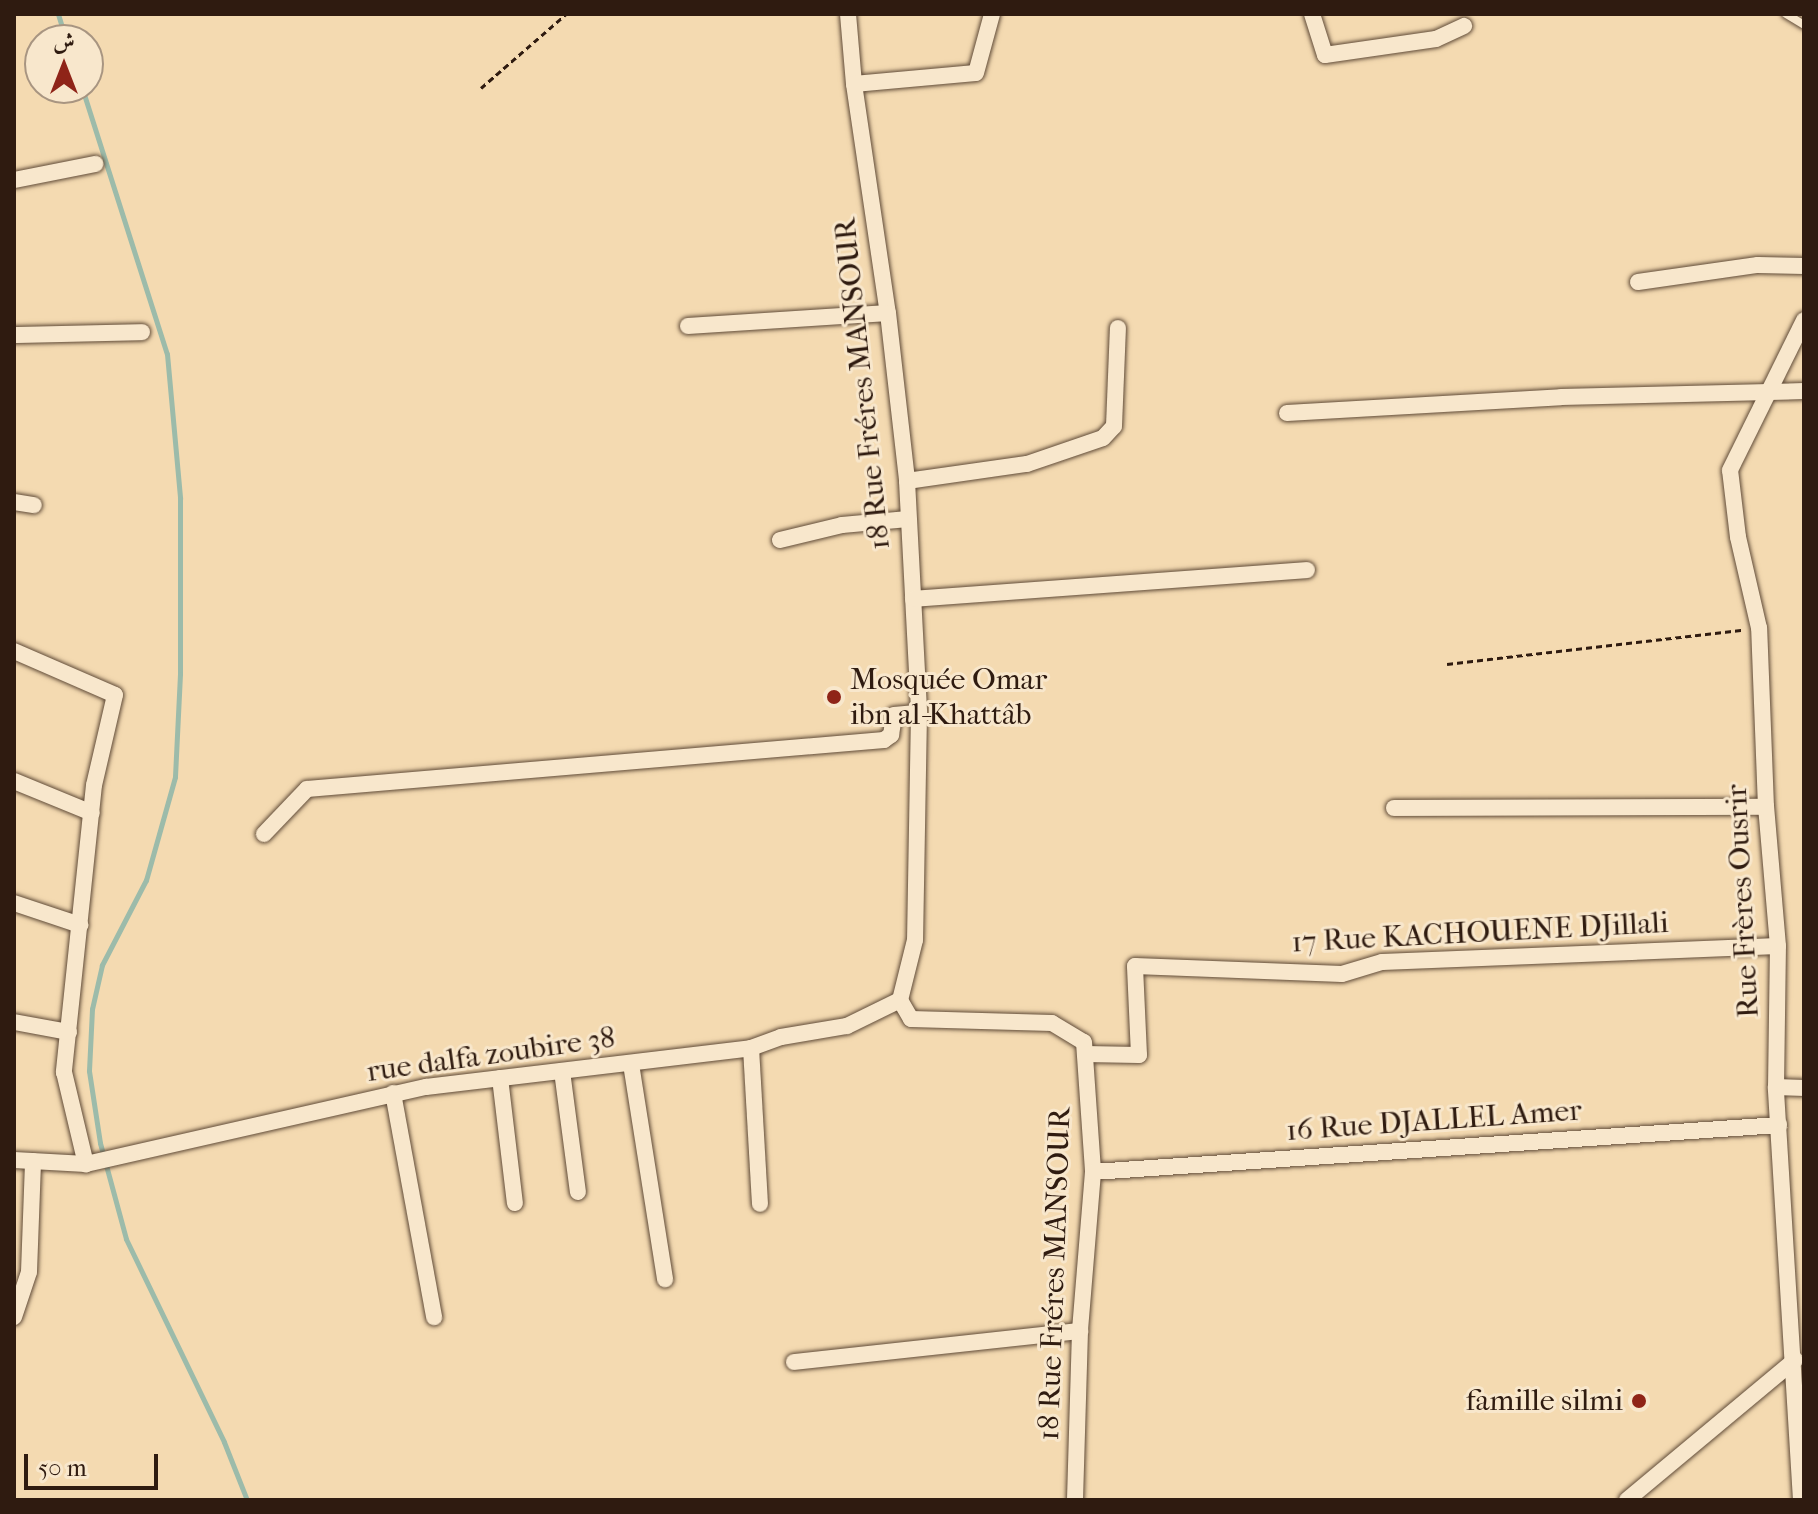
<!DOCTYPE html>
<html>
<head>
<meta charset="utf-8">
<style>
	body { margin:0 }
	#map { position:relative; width:1818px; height:1514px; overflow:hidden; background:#f4dab1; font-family:"IM FELL French Canon",Amiri,serif }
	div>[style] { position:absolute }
	.stream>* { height:5px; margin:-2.5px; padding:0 2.5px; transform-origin:2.5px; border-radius:2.5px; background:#9cbbaa }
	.path>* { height:3px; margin-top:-1.5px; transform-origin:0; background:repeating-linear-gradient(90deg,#2f1b10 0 6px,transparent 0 10px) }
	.roads { filter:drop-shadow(0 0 2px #604b38) drop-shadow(0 0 2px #604b38) }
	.lane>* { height:8px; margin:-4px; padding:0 4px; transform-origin:4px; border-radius:4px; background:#f8e7cc }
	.street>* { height:16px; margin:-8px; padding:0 8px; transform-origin:8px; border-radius:8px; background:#f8e7cc }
	.dots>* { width:22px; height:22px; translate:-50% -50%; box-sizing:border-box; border:4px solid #f8e7cc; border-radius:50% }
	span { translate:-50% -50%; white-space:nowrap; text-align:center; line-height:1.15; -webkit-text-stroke:6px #f8e7cc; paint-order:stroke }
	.street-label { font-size:30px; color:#2f1b10 }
	.poi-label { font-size:30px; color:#2f1b10 }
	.left { translate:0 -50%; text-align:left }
	.right { translate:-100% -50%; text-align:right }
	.frame { position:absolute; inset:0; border:16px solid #2f1b10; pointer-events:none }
	.north { position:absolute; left:24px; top:24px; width:80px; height:80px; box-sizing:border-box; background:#f8e7cc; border:2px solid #a89581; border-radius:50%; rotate:0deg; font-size:22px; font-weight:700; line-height:32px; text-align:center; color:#2f1b10 }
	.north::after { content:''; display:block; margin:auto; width:28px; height:36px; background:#8f2418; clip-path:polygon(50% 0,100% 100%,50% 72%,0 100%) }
	.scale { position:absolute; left:24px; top:1454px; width:134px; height:36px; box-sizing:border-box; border:4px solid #2f1b10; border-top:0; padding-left:10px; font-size:24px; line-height:28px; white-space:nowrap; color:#2f1b10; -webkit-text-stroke:6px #f8e7cc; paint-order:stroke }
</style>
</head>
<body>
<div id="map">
	<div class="stream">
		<i style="left:58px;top:14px;width:27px;rotate:73deg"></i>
		<i style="left:82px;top:88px;width:279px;rotate:72.3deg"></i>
		<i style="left:167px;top:354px;width:145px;rotate:84.8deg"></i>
		<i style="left:180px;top:498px;width:176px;rotate:90deg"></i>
		<i style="left:180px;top:674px;width:103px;rotate:92.8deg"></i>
		<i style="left:175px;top:777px;width:107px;rotate:105.7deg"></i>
		<i style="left:146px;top:880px;width:96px;rotate:117.4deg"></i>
		<i style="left:102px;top:965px;width:45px;rotate:102.8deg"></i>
		<i style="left:92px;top:1009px;width:62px;rotate:92.8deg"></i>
		<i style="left:89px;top:1071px;width:73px;rotate:81.3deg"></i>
		<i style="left:100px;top:1143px;width:99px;rotate:74.8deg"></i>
		<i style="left:126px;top:1239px;width:225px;rotate:64.2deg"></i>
		<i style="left:224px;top:1442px;width:62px;rotate:68.4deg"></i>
	</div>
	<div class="path">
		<i style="left:481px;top:88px;width:113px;rotate:-41deg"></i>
		<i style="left:1447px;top:664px;width:298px;rotate:-6.6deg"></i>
	</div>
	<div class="roads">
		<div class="lane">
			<i style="left:1786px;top:14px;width:21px;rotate:31deg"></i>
		</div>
		<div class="street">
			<i style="left:848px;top:14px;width:70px;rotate:85.1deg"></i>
			<i style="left:854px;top:84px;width:232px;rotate:81.6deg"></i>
			<i style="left:888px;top:313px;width:169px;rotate:83.5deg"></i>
			<i style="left:907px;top:481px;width:232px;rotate:87deg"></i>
			<i style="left:919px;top:713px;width:227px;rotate:91deg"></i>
			<i style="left:915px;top:940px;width:62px;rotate:104deg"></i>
			<i style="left:900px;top:1000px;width:22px;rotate:60deg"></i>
			<i style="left:911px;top:1019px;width:141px;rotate:1.6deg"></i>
			<i style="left:1052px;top:1023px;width:37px;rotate:31deg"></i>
			<i style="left:1084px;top:1042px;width:130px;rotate:86deg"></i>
			<i style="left:1093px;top:1172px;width:160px;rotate:94.7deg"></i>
			<i style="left:1080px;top:1331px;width:169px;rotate:91.7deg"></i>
			<i style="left:1312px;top:14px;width:43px;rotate:72.4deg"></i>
			<i style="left:1325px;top:55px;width:112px;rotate:-8.2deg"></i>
			<i style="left:1436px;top:39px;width:31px;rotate:-25deg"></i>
			<i style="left:854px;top:84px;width:122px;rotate:-5.2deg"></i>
			<i style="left:976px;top:73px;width:61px;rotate:-74.8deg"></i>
			<i style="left:14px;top:180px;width:83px;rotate:-11.2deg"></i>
			<i style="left:1638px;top:282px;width:121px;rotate:-8.1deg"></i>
			<i style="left:1758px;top:265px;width:46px;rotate:1.2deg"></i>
			<i style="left:688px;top:326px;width:200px;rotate:-3.7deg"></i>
			<i style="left:14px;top:335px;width:128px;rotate:-1.3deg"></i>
			<i style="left:1287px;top:413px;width:274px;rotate:-3.3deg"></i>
			<i style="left:1561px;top:397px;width:243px;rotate:-1.4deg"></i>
			<i style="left:907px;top:481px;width:121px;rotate:-8.1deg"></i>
			<i style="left:1027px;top:464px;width:80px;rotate:-18.9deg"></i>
			<i style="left:1103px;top:438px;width:16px;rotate:-47deg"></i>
			<i style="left:1114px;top:426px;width:98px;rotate:-87.7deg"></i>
			<i style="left:14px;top:502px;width:20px;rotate:9deg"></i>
			<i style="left:780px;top:540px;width:64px;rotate:-13.6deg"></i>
			<i style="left:842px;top:525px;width:66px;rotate:-5.2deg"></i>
			<i style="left:913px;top:599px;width:395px;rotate:-4.2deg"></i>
			<i style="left:14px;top:651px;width:110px;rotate:23.5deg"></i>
			<i style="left:115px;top:695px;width:92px;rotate:103.1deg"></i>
			<i style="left:94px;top:785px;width:289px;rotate:96deg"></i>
			<i style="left:64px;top:1072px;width:95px;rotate:76.6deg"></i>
			<i style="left:14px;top:781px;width:84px;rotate:22.3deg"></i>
			<i style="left:1394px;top:808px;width:372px;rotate:-0.2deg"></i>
			<i style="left:264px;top:834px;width:62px;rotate:-46.3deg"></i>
			<i style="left:307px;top:789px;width:579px;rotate:-4.85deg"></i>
			<i style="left:884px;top:740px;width:9px;rotate:-36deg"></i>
			<i style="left:891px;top:735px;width:20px;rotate:-81deg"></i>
			<i style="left:894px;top:715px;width:25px;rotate:-5deg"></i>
			<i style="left:14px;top:903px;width:70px;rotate:18.4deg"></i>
			<i style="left:14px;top:1022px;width:56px;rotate:10.3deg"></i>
			<i style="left:751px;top:1048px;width:156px;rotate:86.7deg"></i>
			<i style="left:1085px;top:1054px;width:54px;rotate:1.1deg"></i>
			<i style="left:1139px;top:1055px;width:89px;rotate:-92.6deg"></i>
			<i style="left:1135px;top:966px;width:207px;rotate:2.2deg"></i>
			<i style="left:1342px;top:974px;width:42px;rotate:-16.7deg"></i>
			<i style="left:1382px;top:962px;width:396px;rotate:-2.3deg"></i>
			<i style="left:631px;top:1064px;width:218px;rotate:81deg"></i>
			<i style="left:562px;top:1071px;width:122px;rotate:82.5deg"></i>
			<i style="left:500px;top:1078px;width:126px;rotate:83.2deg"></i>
			<i style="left:1776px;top:1087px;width:28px;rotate:2deg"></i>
			<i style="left:393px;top:1093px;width:228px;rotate:79.6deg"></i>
			<i style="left:14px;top:1160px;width:72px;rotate:3.2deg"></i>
			<i style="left:86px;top:1164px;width:349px;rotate:-12.8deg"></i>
			<i style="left:426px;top:1087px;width:327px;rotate:-6.8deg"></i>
			<i style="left:751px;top:1048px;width:32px;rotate:-20deg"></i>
			<i style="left:781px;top:1037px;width:67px;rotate:-9.5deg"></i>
			<i style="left:847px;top:1026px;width:59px;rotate:-26.1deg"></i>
			<i style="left:1093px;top:1172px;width:688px;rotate:-3.92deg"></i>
			<i style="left:14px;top:1317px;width:47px;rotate:-71.6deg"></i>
			<i style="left:29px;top:1272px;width:111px;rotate:-87.9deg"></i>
			<i style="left:794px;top:1362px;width:288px;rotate:-6.2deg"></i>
			<i style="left:1627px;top:1500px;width:219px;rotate:-39.8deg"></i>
			<i style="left:1801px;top:1500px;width:414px;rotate:-93.5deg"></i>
			<i style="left:1776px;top:1087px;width:141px;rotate:-89.2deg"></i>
			<i style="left:1778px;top:946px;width:140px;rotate:-94.9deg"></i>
			<i style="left:1766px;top:807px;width:179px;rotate:-92.2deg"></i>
			<i style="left:1759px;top:628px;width:93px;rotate:-103deg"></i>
			<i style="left:1738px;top:537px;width:67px;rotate:-96.8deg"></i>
			<i style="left:1730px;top:470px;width:167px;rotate:-63.7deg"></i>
		</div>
	</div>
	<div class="dots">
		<i style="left:834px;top:697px;background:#8f2418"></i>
		<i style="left:1639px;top:1401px;background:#8f2418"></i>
	</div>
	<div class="street-label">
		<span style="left:863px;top:384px;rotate:-96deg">18 Rue Fréres MANSOUR</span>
		<span style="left:1743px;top:901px;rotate:-93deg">Rue Frères Ousrir</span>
		<span style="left:1480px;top:933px;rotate:-3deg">17 Rue KACHOUENE DJillali</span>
		<span style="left:491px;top:1055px;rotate:-8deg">rue dalfa zoubire 38</span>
		<span style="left:1434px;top:1121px;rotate:-4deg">16 Rue DJALLEL Amer</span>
		<span style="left:1055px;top:1274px;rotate:-88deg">18 Rue Fréres MANSOUR</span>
	</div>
	<div class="poi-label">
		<span class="left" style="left:850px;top:697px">Mosquée Omar<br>ibn al-Khattâb</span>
		<span class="right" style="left:1623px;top:1401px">famille silmi</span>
	</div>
	<div class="frame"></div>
	<div class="north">ش</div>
	<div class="scale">50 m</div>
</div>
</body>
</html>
